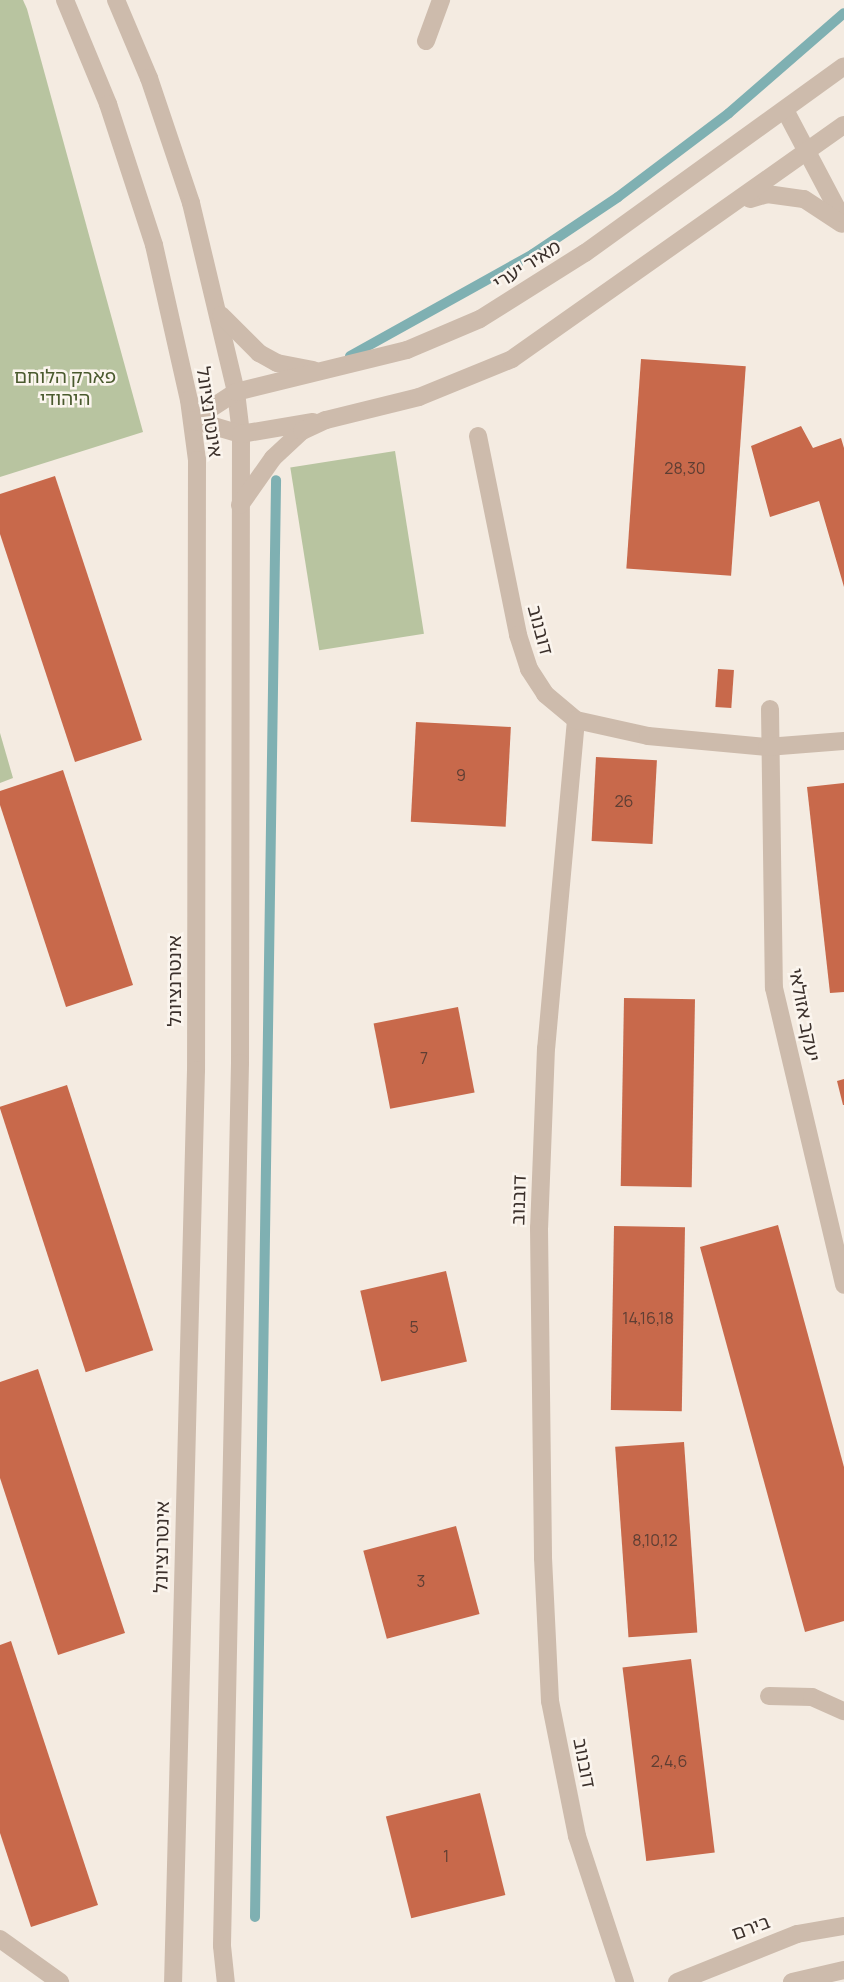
<!DOCTYPE html>
<html>
<head>
<meta charset="utf-8">
<style>
	body { margin:0 }
	#map { position:relative; width:844px; height:1982px; overflow:hidden; background:#f4ebe1; font-family:Manrope,"Noto Sans Hebrew",sans-serif }
	div>[style] { position:absolute }
	.green>* { inset:0; background:#b8c4a0; transform-origin:0 0 }
	.stream>* { height:10px; margin:-5px; padding:0 5px; transform-origin:5px; border-radius:5px; background:#7fb0b2 }
	.building>* { inset:0; background:#c8694b; transform-origin:0 0 }
	.minor>* { height:18px; margin:-9px; padding:0 9px; transform-origin:9px; border-radius:9px; background:#cdbbac }
	span { translate:-50% -50%; white-space:nowrap; text-align:center; line-height:1.15; -webkit-text-stroke:5px #fbf5ee; paint-order:stroke }
	.number-label { font-size:16px; color:#5e3e33 }
	.number-label span { -webkit-text-stroke-width:0 }
	.street-label { font-size:19px; color:#3b302b }
	.park-label { font-size:19px; color:#4a5a2e }
</style>
</head>
<body>
<div id="map">
	<div class="green">
		<i style="clip-path:polygon(0 0,23px 0,27px 9px,143px 432px,0 477px)"></i>
		<i style="left:395px;top:451px;width:185px;height:106px;rotate:81deg"></i>
		<i style="clip-path:polygon(0 733px,13px 778px,0 783px)"></i>
	</div>
	<div class="stream">
		<i style="left:350px;top:356px;width:210px;rotate:-29.1deg"></i>
		<i style="left:533px;top:254px;width:102px;rotate:-33.8deg"></i>
		<i style="left:618px;top:197px;width:139px;rotate:-37.1deg"></i>
		<i style="left:729px;top:113px;width:152px;rotate:-41deg"></i>
		<i style="left:255px;top:1917px;width:1437px;rotate:-89.16deg"></i>
	</div>
	<div class="building">
		<i style="left:641px;top:359px;width:105px;height:210px;rotate:4deg"></i>
		<i style="clip-path:polygon(801px 426px,813px 448px,841px 438px,844px 448px,844px 587px,819px 501px,770px 517px,751px 446px)"></i>
		<i style="clip-path:polygon(55px 476px,142px 740px,75px 762px,0 534px,0 494px)"></i>
		<i style="left:718px;top:669px;width:16px;height:38px;rotate:4deg"></i>
		<i style="left:416px;top:722px;width:95px;height:100px;rotate:3deg"></i>
		<i style="left:596px;top:757px;width:61px;height:84px;rotate:3deg"></i>
		<i style="clip-path:polygon(63px 770px,133px 985px,66px 1007px,0 805px,0 791px)"></i>
		<i style="clip-path:polygon(844px 783px,844px 992px,830px 993px,807px 787px)"></i>
		<i style="left:624px;top:998px;width:71px;height:188px;rotate:1deg"></i>
		<i style="left:458px;top:1007px;width:87px;height:86px;rotate:79deg"></i>
		<i style="clip-path:polygon(844px 1079px,844px 1105px,843px 1105px,837px 1081px)"></i>
		<i style="left:67px;top:1085px;width:279px;height:71px;rotate:72deg"></i>
		<i style="clip-path:polygon(778px 1225px,844px 1467px,844px 1621px,805px 1632px,700px 1247px)"></i>
		<i style="left:614px;top:1226px;width:71px;height:184px;rotate:1deg"></i>
		<i style="left:446px;top:1271px;width:93px;height:88px;rotate:77deg"></i>
		<i style="clip-path:polygon(38px 1369px,125px 1633px,58px 1655px,0 1478px,0 1382px)"></i>
		<i style="left:684px;top:1442px;width:191px;height:69px;rotate:86deg"></i>
		<i style="left:456px;top:1526px;width:91px;height:96px;rotate:75deg"></i>
		<i style="clip-path:polygon(11px 1641px,98px 1905px,31px 1927px,0 1833px,0 1645px)"></i>
		<i style="left:691px;top:1659px;width:195px;height:69px;rotate:83deg"></i>
		<i style="left:480px;top:1793px;width:105px;height:97px;rotate:76deg"></i>
	</div>
	<div class="minor">
		<i style="left:65px;top:0;width:113px;rotate:67.5deg"></i>
		<i style="left:108px;top:104px;width:148px;rotate:71.9deg"></i>
		<i style="left:154px;top:245px;width:159px;rotate:77.3deg"></i>
		<i style="left:189px;top:400px;width:61px;rotate:82.4deg"></i>
		<i style="left:197px;top:460px;width:610px;rotate:90.09deg"></i>
		<i style="left:196px;top:1070px;width:912px;rotate:91.44deg"></i>
		<i style="left:116px;top:0;width:85px;rotate:67.1deg"></i>
		<i style="left:149px;top:78px;width:132px;rotate:71.4deg"></i>
		<i style="left:191px;top:203px;width:194px;rotate:76.6deg"></i>
		<i style="left:236px;top:392px;width:42px;rotate:83.2deg"></i>
		<i style="left:241px;top:434px;width:629px;rotate:90.09deg"></i>
		<i style="left:240px;top:1063px;width:883px;rotate:91.17deg"></i>
		<i style="left:222px;top:1946px;width:36px;rotate:84deg"></i>
		<i style="left:426px;top:41px;width:44px;rotate:-69.9deg"></i>
		<i style="left:785px;top:110px;width:127px;rotate:62.2deg"></i>
		<i style="left:750px;top:199px;width:18px;rotate:-16deg"></i>
		<i style="left:767px;top:194px;width:37px;rotate:8deg"></i>
		<i style="left:804px;top:199px;width:45px;rotate:33.3deg"></i>
		<i style="left:221px;top:315px;width:54px;rotate:45deg"></i>
		<i style="left:259px;top:353px;width:21px;rotate:29deg"></i>
		<i style="left:277px;top:363px;width:37px;rotate:11deg"></i>
		<i style="left:193px;top:420px;width:51px;rotate:-33.1deg"></i>
		<i style="left:236px;top:392px;width:176px;rotate:-13.8deg"></i>
		<i style="left:407px;top:350px;width:79px;rotate:-23deg"></i>
		<i style="left:480px;top:319px;width:124px;rotate:-32.2deg"></i>
		<i style="left:585px;top:253px;width:319px;rotate:-35.8deg"></i>
		<i style="left:193px;top:420px;width:50px;rotate:16.3deg"></i>
		<i style="left:241px;top:434px;width:73px;rotate:-9.5deg"></i>
		<i style="left:478px;top:436px;width:203px;rotate:78.6deg"></i>
		<i style="left:518px;top:635px;width:36px;rotate:72deg"></i>
		<i style="left:529px;top:669px;width:30px;rotate:57deg"></i>
		<i style="left:545px;top:694px;width:40px;rotate:40deg"></i>
		<i style="left:576px;top:720px;width:329px;rotate:95.2deg"></i>
		<i style="left:546px;top:1048px;width:180px;rotate:92.2deg"></i>
		<i style="left:539px;top:1228px;width:330px;rotate:89.3deg"></i>
		<i style="left:543px;top:1558px;width:143px;rotate:87.2deg"></i>
		<i style="left:550px;top:1701px;width:138px;rotate:78.7deg"></i>
		<i style="left:577px;top:1836px;width:154px;rotate:71.8deg"></i>
		<i style="left:240px;top:505px;width:57px;rotate:-54.9deg"></i>
		<i style="left:273px;top:458px;width:40px;rotate:-43deg"></i>
		<i style="left:302px;top:431px;width:26px;rotate:-25deg"></i>
		<i style="left:326px;top:420px;width:96px;rotate:-13.9deg"></i>
		<i style="left:419px;top:397px;width:100px;rotate:-22.2deg"></i>
		<i style="left:512px;top:359px;width:406px;rotate:-35.2deg"></i>
		<i style="left:770px;top:709px;width:279px;rotate:89.2deg"></i>
		<i style="left:774px;top:988px;width:305px;rotate:76.7deg"></i>
		<i style="left:576px;top:720px;width:74px;rotate:12.5deg"></i>
		<i style="left:648px;top:736px;width:120px;rotate:5.3deg"></i>
		<i style="left:767px;top:747px;width:77px;rotate:-4.5deg"></i>
		<i style="left:769px;top:1696px;width:43px;rotate:1.3deg"></i>
		<i style="left:812px;top:1697px;width:35px;rotate:24deg"></i>
		<i style="left:0;top:1939px;width:74px;rotate:35.6deg"></i>
		<i style="left:677px;top:1982px;width:129px;rotate:-21.8deg"></i>
		<i style="left:797px;top:1934px;width:48px;rotate:-9.7deg"></i>
		<i style="left:792px;top:1982px;width:53px;rotate:-13deg"></i>
	</div>
	<div class="number-label">
		<span style="left:685px;top:468px">28,30</span>
		<span style="left:461px;top:775px">9</span>
		<span style="left:624px;top:801px">26</span>
		<span style="left:424px;top:1058px">7</span>
		<span style="left:648px;top:1318px">14,16,18</span>
		<span style="left:414px;top:1327px">5</span>
		<span style="left:655px;top:1540px">8,10,12</span>
		<span style="left:421px;top:1581px">3</span>
		<span style="left:669px;top:1761px">2,4,6</span>
		<span style="left:446px;top:1856px">1</span>
	</div>
	<div class="street-label">
		<span style="left:527px;top:265px;rotate:-32deg">מאיר יערי</span>
		<span style="left:209px;top:412px;rotate:82deg">אינטרנציונל</span>
		<span style="left:540px;top:630px;rotate:75deg">דובנוב</span>
		<span style="left:175px;top:981px;rotate:-90deg">אינטרנציונל</span>
		<span style="left:804px;top:1015px;rotate:79deg">יעקב אזולאי</span>
		<span style="left:519px;top:1200px;rotate:-88deg">דובנוב</span>
		<span style="left:162px;top:1547px;rotate:-89deg">אינטרנציונל</span>
		<span style="left:584px;top:1763px;rotate:79deg">דובנוב</span>
		<span style="left:751px;top:1928px;rotate:-20deg">בירם</span>
	</div>
	<div class="park-label">
		<span style="left:65px;top:388px">פארק הלוחם<br>היהודי</span>
	</div>
</div>
</body>
</html>
